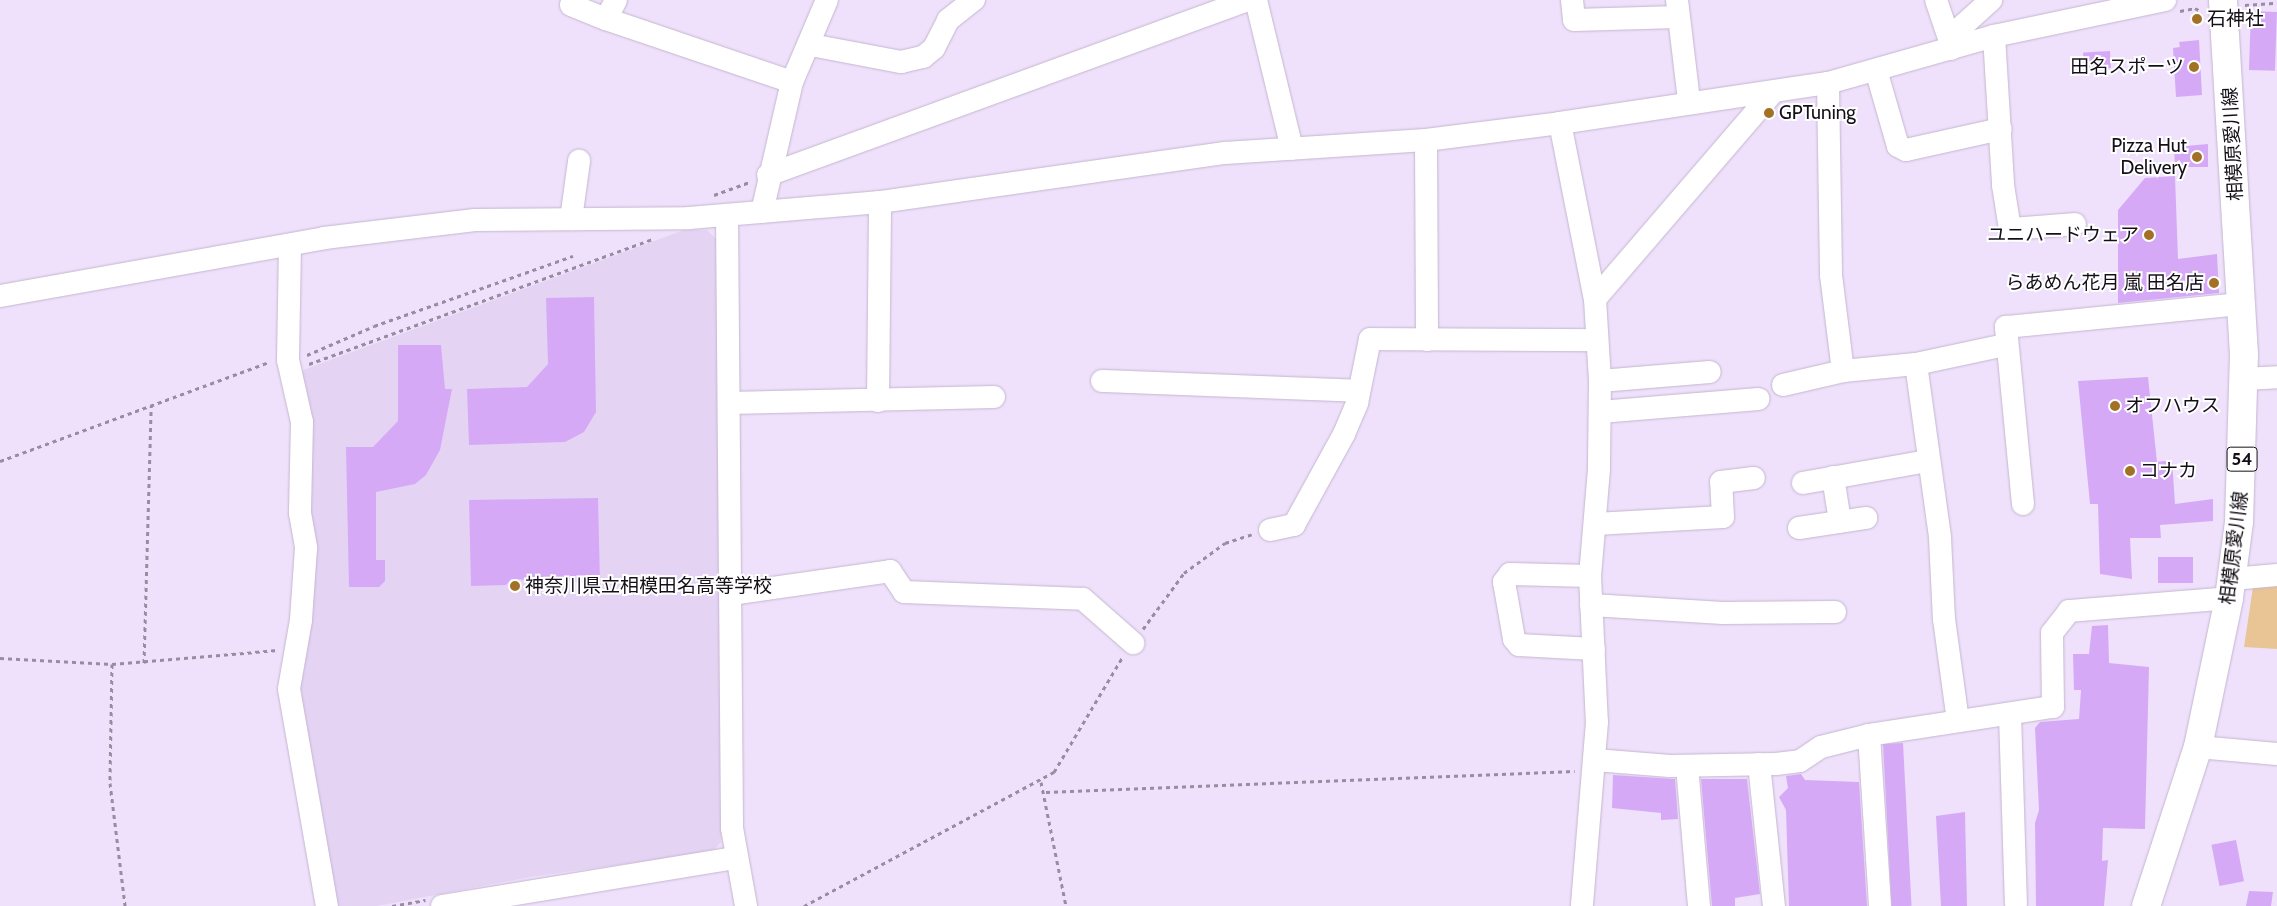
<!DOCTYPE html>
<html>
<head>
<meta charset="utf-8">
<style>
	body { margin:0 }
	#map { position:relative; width:2277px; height:906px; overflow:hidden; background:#efe1fb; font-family:Cabin,"Noto Sans JP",sans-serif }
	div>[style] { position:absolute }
	.built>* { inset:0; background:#e5d3f4 }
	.green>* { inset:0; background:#e9c495 }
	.building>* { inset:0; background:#d6a9f7; transform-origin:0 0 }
	.path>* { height:3px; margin-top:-1.5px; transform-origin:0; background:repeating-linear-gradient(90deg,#988da0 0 4px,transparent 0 8px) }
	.roads { filter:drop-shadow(0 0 1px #c4b6cf) drop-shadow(0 0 1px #c4b6cf) }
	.minor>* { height:22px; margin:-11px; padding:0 11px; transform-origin:11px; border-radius:11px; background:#fff }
	.major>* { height:28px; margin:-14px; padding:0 14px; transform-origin:14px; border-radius:14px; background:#fff }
	.dots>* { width:14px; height:14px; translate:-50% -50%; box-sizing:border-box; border:2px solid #fff; border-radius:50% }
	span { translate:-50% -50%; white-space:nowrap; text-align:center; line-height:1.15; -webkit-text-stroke:4px #fff; paint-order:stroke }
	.shield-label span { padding:1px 4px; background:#fff; border:1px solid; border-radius:4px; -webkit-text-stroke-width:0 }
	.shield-label { font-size:18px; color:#140f17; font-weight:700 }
	.poi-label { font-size:19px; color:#140f17 }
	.left { translate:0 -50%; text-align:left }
	.right { translate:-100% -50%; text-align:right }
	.street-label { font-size:19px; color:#140f17 }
</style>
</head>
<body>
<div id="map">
	<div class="built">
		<i style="clip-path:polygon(684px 230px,707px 230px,716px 239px,721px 842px,712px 852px,530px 877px,377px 906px,334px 906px,297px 693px,303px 370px)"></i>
	</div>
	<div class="green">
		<i style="clip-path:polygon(2277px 585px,2277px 649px,2244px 647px,2253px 587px)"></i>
	</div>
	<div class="building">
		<i style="left:2251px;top:11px;width:26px;height:59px;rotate:2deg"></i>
		<i style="clip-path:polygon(2199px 40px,2202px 95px,2176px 97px,2173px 48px,2180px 47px,2179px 42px)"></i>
		<i style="left:2110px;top:51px;width:17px;height:27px;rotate:87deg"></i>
		<i style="clip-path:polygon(2208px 144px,2208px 167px,2175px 167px,2174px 147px)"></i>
		<i style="clip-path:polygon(2175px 176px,2178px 259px,2217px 254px,2219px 293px,2118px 303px,2118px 210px,2145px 178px)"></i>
		<i style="clip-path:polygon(594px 297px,596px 412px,584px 432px,565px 442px,469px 445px,467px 389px,527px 387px,548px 364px,546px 298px)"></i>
		<i style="clip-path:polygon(398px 345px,441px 345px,445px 389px,452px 389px,440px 450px,426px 475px,415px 484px,376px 492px,376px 560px,385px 560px,385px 581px,379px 587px,349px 587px,346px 447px,373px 447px,398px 421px)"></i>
		<i style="clip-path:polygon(2148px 377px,2157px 462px,2172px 460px,2175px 504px,2213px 499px,2213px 521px,2160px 525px,2161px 538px,2130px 538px,2132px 579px,2100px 574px,2098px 504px,2090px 504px,2078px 381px)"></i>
		<i style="clip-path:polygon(598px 498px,600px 583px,511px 579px,506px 585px,471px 586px,469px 500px)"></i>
		<i style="left:2193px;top:557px;width:26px;height:35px;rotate:90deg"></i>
		<i style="clip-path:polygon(2108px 625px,2109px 663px,2149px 667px,2145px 829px,2103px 828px,2102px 861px,2108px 860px,2104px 906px,2036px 906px,2035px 823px,2039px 810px,2035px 728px,2040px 722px,2079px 719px,2081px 690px,2074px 690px,2073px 654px,2089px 654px,2092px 626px)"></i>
		<i style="left:1903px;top:743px;width:163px;height:20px;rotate:87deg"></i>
		<i style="clip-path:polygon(1801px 774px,1805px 780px,1859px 782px,1867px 906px,1789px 906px,1786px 810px,1779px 797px,1788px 788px,1786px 776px)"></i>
		<i style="clip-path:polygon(1613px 775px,1675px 779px,1678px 819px,1661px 820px,1661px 813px,1612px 808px)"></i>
		<i style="clip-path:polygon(1701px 779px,1747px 779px,1760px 894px,1735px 898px,1735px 906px,1712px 906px)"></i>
		<i style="clip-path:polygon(1965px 812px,1967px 906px,1941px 906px,1936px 816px)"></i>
		<i style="left:2236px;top:840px;width:42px;height:25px;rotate:79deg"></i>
		<i style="clip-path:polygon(2249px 891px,2273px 892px,2271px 906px,2246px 906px)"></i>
	</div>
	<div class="path">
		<i style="left:2245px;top:5px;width:32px;rotate:-4deg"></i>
		<i style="left:2180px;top:11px;width:15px;rotate:-11deg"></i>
		<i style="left:2195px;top:8px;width:8px;rotate:30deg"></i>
		<i style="left:714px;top:195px;width:38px;rotate:-20deg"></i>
		<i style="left:307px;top:355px;width:73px;rotate:-23.4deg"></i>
		<i style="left:374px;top:326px;width:211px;rotate:-19.4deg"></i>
		<i style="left:309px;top:364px;width:366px;rotate:-20deg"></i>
		<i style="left:0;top:461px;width:287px;rotate:-20.2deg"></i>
		<i style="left:1143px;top:629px;width:69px;rotate:-53.8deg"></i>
		<i style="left:1184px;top:573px;width:51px;rotate:-36.2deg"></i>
		<i style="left:1225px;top:543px;width:28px;rotate:-18deg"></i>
		<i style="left:0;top:658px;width:112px;rotate:3.1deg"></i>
		<i style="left:112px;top:664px;width:166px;rotate:-4.8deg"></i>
		<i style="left:144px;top:663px;width:257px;rotate:-88.4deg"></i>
		<i style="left:112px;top:664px;width:119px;rotate:91deg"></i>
		<i style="left:110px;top:783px;width:124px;rotate:83deg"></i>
		<i style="left:1041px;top:782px;width:126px;rotate:78.6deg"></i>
		<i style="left:1046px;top:792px;width:529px;rotate:-2.27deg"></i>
		<i style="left:392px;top:906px;width:34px;rotate:-10deg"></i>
		<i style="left:804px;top:906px;width:284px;rotate:-28.2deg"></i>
		<i style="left:1054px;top:772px;width:133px;rotate:-59.2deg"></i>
	</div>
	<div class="roads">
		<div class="minor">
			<i style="left:573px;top:0;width:5px;rotate:112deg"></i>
			<i style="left:571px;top:5px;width:38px;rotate:22deg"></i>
			<i style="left:606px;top:19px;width:196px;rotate:18.7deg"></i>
			<i style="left:792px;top:82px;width:133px;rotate:103deg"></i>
			<i style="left:1256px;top:0;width:153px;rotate:76.4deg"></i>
			<i style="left:1572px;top:0;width:20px;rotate:84deg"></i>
			<i style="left:1574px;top:20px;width:104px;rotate:-1.7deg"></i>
			<i style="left:1677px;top:0;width:101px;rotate:83.2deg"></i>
			<i style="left:1936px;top:0;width:40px;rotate:71.1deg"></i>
			<i style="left:606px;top:19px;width:21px;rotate:-62deg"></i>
			<i style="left:1994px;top:36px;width:149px;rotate:86.5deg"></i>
			<i style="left:2003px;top:185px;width:45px;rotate:81deg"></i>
			<i style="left:2010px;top:229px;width:65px;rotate:-4.4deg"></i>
			<i style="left:811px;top:45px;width:92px;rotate:10.7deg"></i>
			<i style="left:901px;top:62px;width:23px;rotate:-13deg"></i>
			<i style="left:923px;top:57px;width:14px;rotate:-39deg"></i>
			<i style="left:934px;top:48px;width:31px;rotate:-63deg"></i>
			<i style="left:948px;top:20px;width:33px;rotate:-38deg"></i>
			<i style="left:1951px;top:49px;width:11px;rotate:-100deg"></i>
			<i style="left:1949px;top:38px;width:57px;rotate:-42.1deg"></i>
			<i style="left:1876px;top:70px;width:79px;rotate:73.9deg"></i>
			<i style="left:1898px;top:146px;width:9px;rotate:27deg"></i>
			<i style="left:1906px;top:150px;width:97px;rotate:-12.5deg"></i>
			<i style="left:792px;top:82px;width:89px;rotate:-66.9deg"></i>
			<i style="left:1828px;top:83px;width:192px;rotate:89.1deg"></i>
			<i style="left:1831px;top:275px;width:97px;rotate:82.9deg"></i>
			<i style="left:1843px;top:371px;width:73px;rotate:-5.5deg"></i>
			<i style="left:1916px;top:364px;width:91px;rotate:-12.1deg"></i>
			<i style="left:1560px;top:123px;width:179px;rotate:78.8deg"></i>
			<i style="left:1595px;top:299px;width:82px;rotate:86.5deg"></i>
			<i style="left:1600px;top:381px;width:88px;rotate:90.7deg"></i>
			<i style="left:1599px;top:469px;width:107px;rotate:94.8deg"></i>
			<i style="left:1590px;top:576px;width:146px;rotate:87.3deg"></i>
			<i style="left:1597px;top:722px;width:185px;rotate:94.7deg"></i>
			<i style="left:1426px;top:140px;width:200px;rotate:89.7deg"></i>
			<i style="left:768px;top:175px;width:511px;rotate:-20.03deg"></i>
			<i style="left:727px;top:216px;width:612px;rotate:89.53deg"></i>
			<i style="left:732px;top:828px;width:79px;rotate:79.8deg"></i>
			<i style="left:571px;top:219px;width:59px;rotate:-82.1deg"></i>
			<i style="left:290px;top:245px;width:115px;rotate:91deg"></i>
			<i style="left:288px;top:360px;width:64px;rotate:77.3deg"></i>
			<i style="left:302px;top:422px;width:91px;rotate:91.3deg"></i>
			<i style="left:300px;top:513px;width:36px;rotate:80deg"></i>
			<i style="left:306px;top:548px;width:72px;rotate:94deg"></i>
			<i style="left:301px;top:620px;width:70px;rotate:99.9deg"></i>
			<i style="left:289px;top:689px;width:220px;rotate:80.1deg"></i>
			<i style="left:0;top:296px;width:329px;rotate:-10.1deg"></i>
			<i style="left:324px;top:238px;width:152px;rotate:-6.8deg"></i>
			<i style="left:475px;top:220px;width:214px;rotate:-0.5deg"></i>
			<i style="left:689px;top:218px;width:192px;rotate:-4.8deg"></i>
			<i style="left:880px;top:202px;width:348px;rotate:-8.1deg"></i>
			<i style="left:1225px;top:153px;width:201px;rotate:-3.7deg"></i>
			<i style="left:1426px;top:140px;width:135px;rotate:-7.2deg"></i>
			<i style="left:1560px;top:123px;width:271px;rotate:-8.5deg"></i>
			<i style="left:1828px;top:83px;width:173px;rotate:-15.8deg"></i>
			<i style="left:1994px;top:36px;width:175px;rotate:-11.9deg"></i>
			<i style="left:1595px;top:299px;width:272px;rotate:-49.3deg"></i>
			<i style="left:1916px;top:364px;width:176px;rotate:82.1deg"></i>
			<i style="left:1940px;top:538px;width:81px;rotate:87.2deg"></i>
			<i style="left:1944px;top:619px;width:103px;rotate:82.2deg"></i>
			<i style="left:2244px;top:379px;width:33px;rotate:-3deg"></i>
			<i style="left:1102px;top:381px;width:257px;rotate:2.2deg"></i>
			<i style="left:1600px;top:381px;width:110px;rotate:-4.7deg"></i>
			<i style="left:1783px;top:385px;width:62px;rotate:-13.1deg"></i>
			<i style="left:878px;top:401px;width:199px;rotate:-89.4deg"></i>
			<i style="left:729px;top:403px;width:265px;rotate:-1.3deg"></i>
			<i style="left:1600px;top:412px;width:159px;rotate:-4.7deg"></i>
			<i style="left:1833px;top:477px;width:45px;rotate:81deg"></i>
			<i style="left:1803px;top:483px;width:127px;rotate:-10deg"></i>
			<i style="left:2023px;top:504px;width:178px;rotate:-95.5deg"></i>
			<i style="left:2006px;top:327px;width:237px;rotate:-5.6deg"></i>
			<i style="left:1595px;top:524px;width:128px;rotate:-3.1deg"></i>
			<i style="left:1723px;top:517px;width:35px;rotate:-93deg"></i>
			<i style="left:1721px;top:482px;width:33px;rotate:-7deg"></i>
			<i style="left:1799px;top:528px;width:68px;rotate:-8.5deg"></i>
			<i style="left:1270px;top:530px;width:25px;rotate:-12deg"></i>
			<i style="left:1294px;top:525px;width:104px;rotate:-61.2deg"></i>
			<i style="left:1344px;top:434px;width:34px;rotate:-67deg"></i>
			<i style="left:1357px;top:403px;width:65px;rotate:-78.5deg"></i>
			<i style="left:1370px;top:339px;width:227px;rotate:0.3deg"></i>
			<i style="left:1590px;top:576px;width:80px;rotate:-178.6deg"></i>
			<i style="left:1510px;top:574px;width:10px;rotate:127deg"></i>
			<i style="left:1504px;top:582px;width:58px;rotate:80deg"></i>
			<i style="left:1514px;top:639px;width:8px;rotate:50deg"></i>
			<i style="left:1519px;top:645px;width:75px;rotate:3.1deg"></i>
			<i style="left:2232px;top:579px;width:45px;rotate:-5.1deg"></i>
			<i style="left:731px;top:594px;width:161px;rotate:-8.2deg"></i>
			<i style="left:890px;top:571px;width:25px;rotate:56deg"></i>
			<i style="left:904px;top:592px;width:179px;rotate:2.2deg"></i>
			<i style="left:1083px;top:599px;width:67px;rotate:41.3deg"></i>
			<i style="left:1591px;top:605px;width:132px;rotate:3.5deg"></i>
			<i style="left:1723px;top:613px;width:112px;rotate:-0.5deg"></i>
			<i style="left:2010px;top:715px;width:189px;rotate:88.2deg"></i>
			<i style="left:1869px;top:735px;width:171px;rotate:86.3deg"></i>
			<i style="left:2198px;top:747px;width:79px;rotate:5.1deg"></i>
			<i style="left:1595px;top:760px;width:75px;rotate:4.6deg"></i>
			<i style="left:1670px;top:766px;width:106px;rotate:-1.1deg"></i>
			<i style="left:1776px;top:764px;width:24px;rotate:-7deg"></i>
			<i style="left:1800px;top:761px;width:25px;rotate:-34deg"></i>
			<i style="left:1821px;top:747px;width:49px;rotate:-14deg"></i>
			<i style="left:1869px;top:735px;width:186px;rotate:-8.7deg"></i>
			<i style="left:2053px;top:707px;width:74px;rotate:-90.8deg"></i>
			<i style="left:2052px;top:633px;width:28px;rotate:-52deg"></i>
			<i style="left:2069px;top:611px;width:161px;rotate:-4.6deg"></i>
			<i style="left:1759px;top:764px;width:143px;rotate:84deg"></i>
			<i style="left:1687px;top:766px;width:141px;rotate:85.1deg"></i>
			<i style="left:442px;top:906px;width:297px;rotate:-9.3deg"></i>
		</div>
		<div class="major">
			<i style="left:2146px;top:906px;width:167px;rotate:-71.9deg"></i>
			<i style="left:2198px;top:747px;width:152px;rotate:-78.2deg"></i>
			<i style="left:2229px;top:598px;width:77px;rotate:-82.5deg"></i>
			<i style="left:2239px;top:522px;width:167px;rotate:-88.3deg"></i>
			<i style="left:2244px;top:355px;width:356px;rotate:-93.4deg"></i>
		</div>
	</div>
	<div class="dots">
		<i style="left:2197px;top:19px;background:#a27126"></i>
		<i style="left:2194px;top:67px;background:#a27126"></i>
		<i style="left:1769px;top:113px;background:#a27126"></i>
		<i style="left:2197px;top:157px;background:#a27126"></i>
		<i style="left:2149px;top:235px;background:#a27126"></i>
		<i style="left:2214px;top:283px;background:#a27126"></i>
		<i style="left:2115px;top:406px;background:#a27126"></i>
		<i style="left:2130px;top:471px;background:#a27126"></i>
		<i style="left:515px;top:586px;background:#a27126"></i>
	</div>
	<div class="shield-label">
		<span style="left:2242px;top:459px">54</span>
	</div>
	<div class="poi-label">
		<span class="left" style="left:2207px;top:19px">石神社</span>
		<span class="right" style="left:2184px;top:67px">田名スポーツ</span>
		<span class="left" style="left:1779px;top:113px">GPTuning</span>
		<span class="right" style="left:2187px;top:157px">Pizza Hut<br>Delivery</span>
		<span class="right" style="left:2139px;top:235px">ユニハードウェア</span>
		<span class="right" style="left:2204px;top:283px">らあめん花月 嵐 田名店</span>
		<span class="left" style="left:2125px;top:406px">オフハウス</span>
		<span class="left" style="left:2140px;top:471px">コナカ</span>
		<span class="left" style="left:525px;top:586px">神奈川県立相模田名高等学校</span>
	</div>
	<div class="street-label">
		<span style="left:2233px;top:144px;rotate:-93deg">相模原愛川線</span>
		<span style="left:2234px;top:548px;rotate:-83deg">相模原愛川線</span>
	</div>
</div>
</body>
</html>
